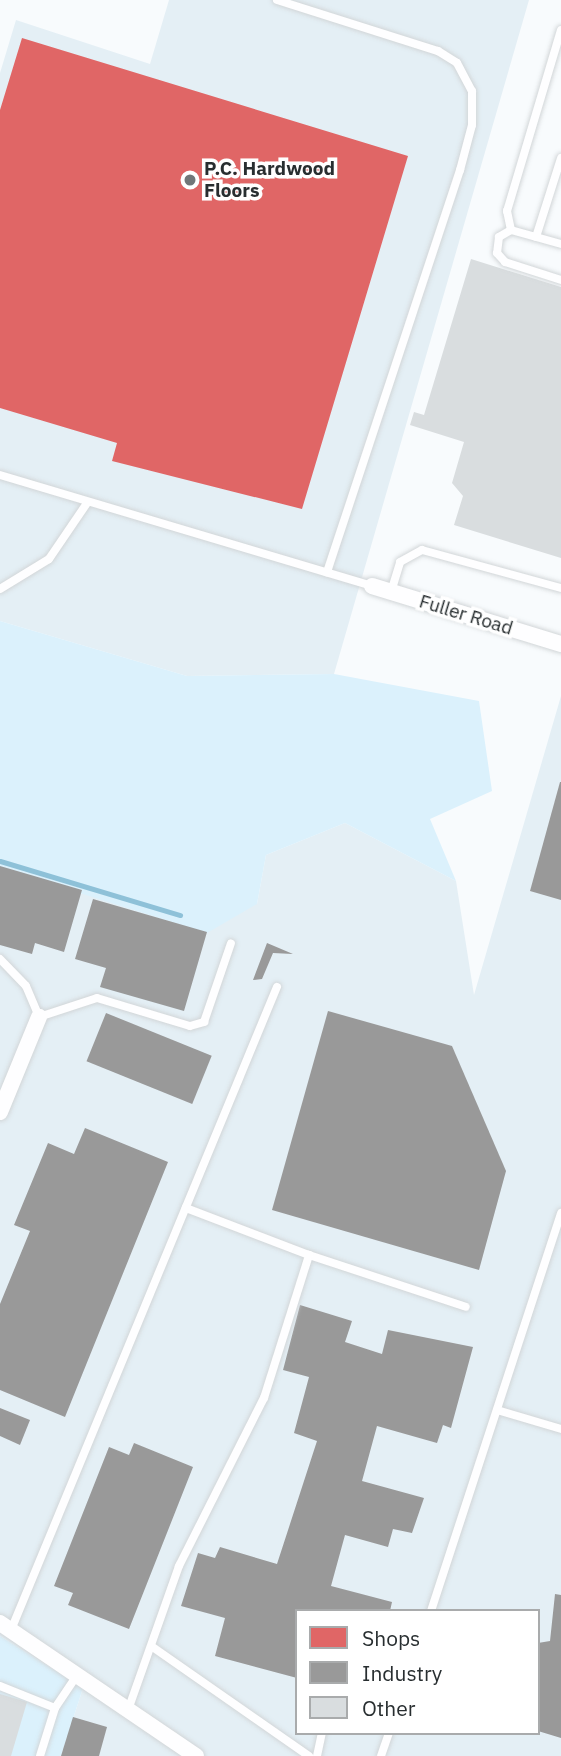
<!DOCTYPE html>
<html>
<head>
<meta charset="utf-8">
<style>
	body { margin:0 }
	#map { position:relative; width:561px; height:1756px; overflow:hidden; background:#f8fbfd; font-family:"IBM Plex Sans",sans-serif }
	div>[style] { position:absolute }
	.built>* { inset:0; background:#e4eff5 }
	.green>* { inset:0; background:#dbf1fc }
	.shops>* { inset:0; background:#e06666 }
	.industry>* { inset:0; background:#999; transform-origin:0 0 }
	.stream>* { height:5px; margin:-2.5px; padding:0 2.5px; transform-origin:2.5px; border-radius:2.5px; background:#8ec1d8 }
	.building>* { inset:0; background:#d9dddf }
	.roads { filter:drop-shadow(0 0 2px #d2d6d8) drop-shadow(0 0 2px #d2d6d8) }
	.service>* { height:8px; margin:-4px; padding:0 4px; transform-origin:4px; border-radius:4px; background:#fefeff }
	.minor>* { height:16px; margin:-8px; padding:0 8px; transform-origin:8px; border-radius:8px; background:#fefeff }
	.dots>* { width:19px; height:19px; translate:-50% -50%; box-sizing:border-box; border:4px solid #fff; border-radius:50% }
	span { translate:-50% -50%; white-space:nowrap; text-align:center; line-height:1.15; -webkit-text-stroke:7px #fff; paint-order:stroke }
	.poi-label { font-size:19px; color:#282e30; font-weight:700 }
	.left { translate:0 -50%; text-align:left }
	.street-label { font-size:19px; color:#282e30 }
	.legend { position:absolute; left:295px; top:1609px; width:245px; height:126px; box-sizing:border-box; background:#fff; border:2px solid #a9abac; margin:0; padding:9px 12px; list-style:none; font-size:21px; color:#282e30 }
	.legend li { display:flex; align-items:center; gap:14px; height:35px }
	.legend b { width:35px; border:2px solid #a9abac }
</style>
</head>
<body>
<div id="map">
	<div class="built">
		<i style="clip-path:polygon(169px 0,529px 0,334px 674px,187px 676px,0 621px,0 73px,16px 20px,150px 64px)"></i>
		<i style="clip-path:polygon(evenodd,561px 696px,561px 1756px,61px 1756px,83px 1688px,0 1636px,0 868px,257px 904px,266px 855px,345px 823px,456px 881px,474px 995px,561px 696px,297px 1611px,538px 1611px,538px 1733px,297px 1733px,297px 1611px)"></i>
	</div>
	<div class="green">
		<i style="clip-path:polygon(0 621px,187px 676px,334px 674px,479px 701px,492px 791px,430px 819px,456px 881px,345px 823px,266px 855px,257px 904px,207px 933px,0 868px)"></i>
		<i style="clip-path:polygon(0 1636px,83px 1688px,61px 1756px,0 1756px)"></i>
	</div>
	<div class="shops">
		<i style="clip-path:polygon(22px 38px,408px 156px,302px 509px,112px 461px,117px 443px,0 408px,0 110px)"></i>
	</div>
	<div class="industry">
		<i style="clip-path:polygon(560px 782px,561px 782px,561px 900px,530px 891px)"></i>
		<i style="clip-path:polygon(0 866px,82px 890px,64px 952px,35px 943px,32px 954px,0 945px)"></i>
		<i style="clip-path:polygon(93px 899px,207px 932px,184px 1011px,100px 987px,106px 968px,75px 959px)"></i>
		<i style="clip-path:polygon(267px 943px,293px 954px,273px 953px,262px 979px,253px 980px)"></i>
		<i style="clip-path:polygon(328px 1011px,452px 1046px,506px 1171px,479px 1270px,272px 1210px)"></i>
		<i style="left:106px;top:1013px;width:114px;height:52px;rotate:22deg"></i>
		<i style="clip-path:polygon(85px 1128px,168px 1162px,65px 1417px,0 1390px,0 1304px,30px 1231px,14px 1225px,48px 1143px,74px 1154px)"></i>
		<i style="clip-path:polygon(300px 1305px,352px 1321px,345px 1342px,382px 1354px,388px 1330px,473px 1347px,451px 1428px,443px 1425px,437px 1443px,377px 1426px,362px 1481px,424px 1498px,412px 1533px,393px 1529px,388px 1547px,345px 1535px,331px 1586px,392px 1602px,390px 1611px,297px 1611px,297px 1678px,215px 1656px,225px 1618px,181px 1606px,198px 1553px,215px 1558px,220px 1547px,277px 1564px,317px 1441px,294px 1433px,309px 1377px,283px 1370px)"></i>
		<i style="clip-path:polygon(0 1408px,30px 1420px,20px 1445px,0 1436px)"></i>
		<i style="clip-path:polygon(134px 1443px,193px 1467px,129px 1629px,68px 1605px,73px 1593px,54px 1586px,109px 1447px,129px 1455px)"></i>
		<i style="clip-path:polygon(555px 1594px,561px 1595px,561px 1738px,538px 1731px,538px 1643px,550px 1641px)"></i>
		<i style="clip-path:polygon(73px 1717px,107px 1727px,99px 1756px,61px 1756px)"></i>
	</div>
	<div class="stream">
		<i style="left:0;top:861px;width:188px;rotate:16.7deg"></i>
	</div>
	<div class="building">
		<i style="clip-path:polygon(471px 259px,561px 287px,561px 558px,454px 525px,463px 496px,452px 483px,464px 442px,410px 425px,414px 412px,424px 415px)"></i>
		<i style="clip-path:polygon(0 1694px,27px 1702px,11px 1756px,0 1756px)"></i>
	</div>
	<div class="roads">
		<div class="service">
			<i style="left:277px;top:0;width:169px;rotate:17.6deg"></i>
			<i style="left:438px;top:51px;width:22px;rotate:32deg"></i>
			<i style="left:457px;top:63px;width:32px;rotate:62deg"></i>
			<i style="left:472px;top:91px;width:34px;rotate:90deg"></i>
			<i style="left:472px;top:125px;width:47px;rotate:104.9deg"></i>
			<i style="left:460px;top:170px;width:424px;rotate:108.3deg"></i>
			<i style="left:561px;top:30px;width:189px;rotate:106.6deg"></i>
			<i style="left:507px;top:211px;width:19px;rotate:78deg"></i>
			<i style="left:511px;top:230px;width:52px;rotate:15.6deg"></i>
			<i style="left:511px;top:230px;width:14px;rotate:150deg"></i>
			<i style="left:499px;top:237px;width:16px;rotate:97deg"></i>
			<i style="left:497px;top:253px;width:12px;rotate:48deg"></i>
			<i style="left:505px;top:262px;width:59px;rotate:17.8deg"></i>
			<i style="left:536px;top:237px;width:83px;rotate:-72.4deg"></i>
			<i style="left:0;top:475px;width:388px;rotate:16.6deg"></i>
			<i style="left:0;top:589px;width:57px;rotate:-31.5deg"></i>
			<i style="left:49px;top:559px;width:68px;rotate:-55.8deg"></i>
			<i style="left:391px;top:592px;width:31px;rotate:-73deg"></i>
			<i style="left:400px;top:562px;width:25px;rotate:-29deg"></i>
			<i style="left:422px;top:550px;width:144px;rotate:15.3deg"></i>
			<i style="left:0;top:959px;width:37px;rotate:46deg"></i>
			<i style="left:26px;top:986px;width:34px;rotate:67deg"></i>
			<i style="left:39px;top:1017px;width:61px;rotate:-18.1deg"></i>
			<i style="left:97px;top:998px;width:97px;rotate:16.8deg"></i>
			<i style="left:190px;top:1026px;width:15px;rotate:-16deg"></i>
			<i style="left:204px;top:1022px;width:83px;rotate:-71.1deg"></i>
			<i style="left:309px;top:1255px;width:165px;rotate:18.3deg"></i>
			<i style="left:497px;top:1410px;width:67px;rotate:16.5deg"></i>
			<i style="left:431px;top:1611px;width:419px;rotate:-71.9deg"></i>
			<i style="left:11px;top:1630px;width:696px;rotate:-67.53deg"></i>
			<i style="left:154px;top:1648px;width:189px;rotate:34.9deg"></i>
			<i style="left:0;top:1686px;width:59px;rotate:21.8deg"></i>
			<i style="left:128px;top:1710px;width:153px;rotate:-70.5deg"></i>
			<i style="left:179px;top:1566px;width:188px;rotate:-63.2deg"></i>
			<i style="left:264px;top:1398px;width:150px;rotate:-72.5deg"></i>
			<i style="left:309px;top:1255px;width:132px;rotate:-159.1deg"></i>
			<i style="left:40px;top:1756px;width:50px;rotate:-72.6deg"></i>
			<i style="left:55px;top:1708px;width:40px;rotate:-56deg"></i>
			<i style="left:317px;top:1756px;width:24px;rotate:-78deg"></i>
			<i style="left:381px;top:1756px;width:24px;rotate:-71deg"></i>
		</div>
		<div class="minor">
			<i style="left:372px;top:586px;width:198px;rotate:17.1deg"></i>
			<i style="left:0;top:1112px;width:103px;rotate:-67.7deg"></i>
			<i style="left:0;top:1623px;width:237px;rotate:34.2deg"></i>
		</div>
	</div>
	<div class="dots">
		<i style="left:190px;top:180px;background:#717678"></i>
	</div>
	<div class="poi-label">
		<span class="left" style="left:204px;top:180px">P.C. Hardwood<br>Floors</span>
	</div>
	<div class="street-label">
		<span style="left:466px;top:615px;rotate:17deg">Fuller Road</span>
	</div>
	<ul class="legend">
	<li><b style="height:19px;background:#e06666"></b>Shops</li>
	<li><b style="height:19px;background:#999"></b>Industry</li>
	<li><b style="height:19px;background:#d9dddf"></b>Other</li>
	</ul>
</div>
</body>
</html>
